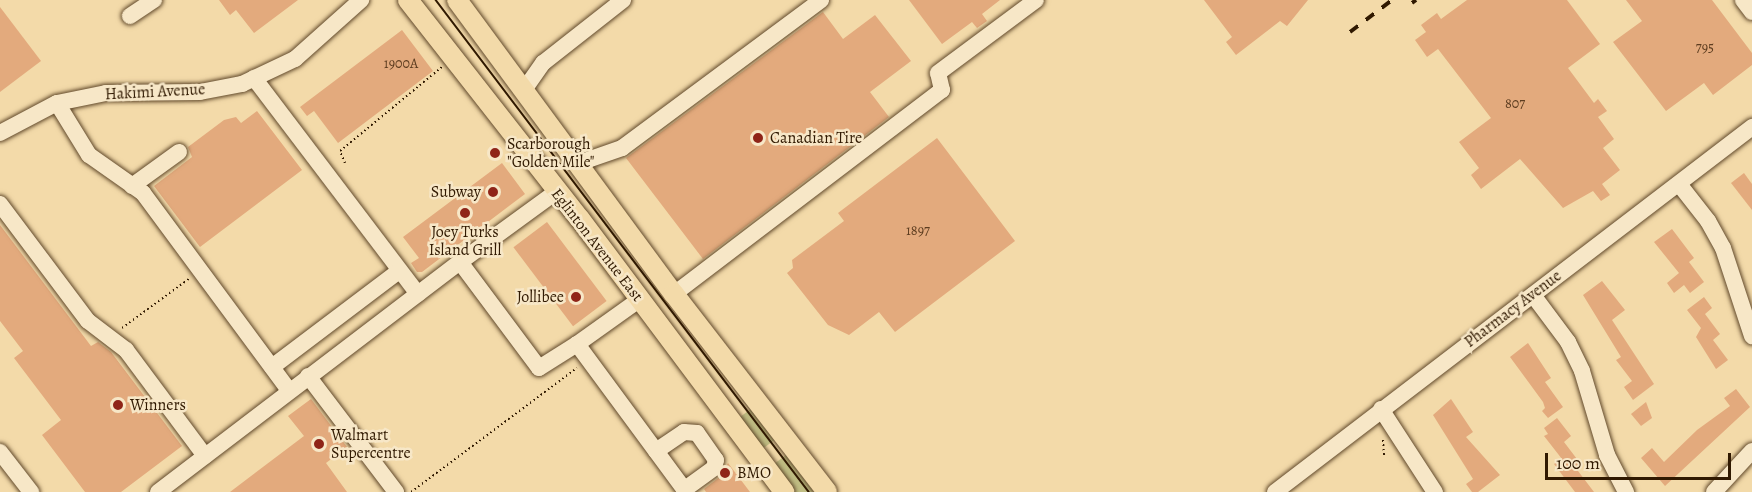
<!DOCTYPE html>
<html>
<head>
<meta charset="utf-8">
<style>
	body { margin:0 }
	#map { position:relative; width:1752px; height:492px; overflow:hidden; background:#f3daa9; font-family:Alegreya,serif }
	div>[style] { position:absolute }
	.green>* { inset:0; background:#c1be84; transform-origin:0 0 }
	.building>* { inset:0; background:#e3aa7d; transform-origin:0 0 }
	.path>* { height:2px; margin-top:-1px; transform-origin:0; background:repeating-linear-gradient(90deg,#301901 0 1.5px,transparent 0 4.5px) }
	.roads { filter:drop-shadow(0 0 2px #61492b) drop-shadow(0 0 2px #61492b) }
	.minor>* { height:16px; margin:-8px; padding:0 8px; transform-origin:8px; border-radius:8px; background:#f7e7c7 }
	.major>* { height:20px; margin:-10px; padding:0 10px; transform-origin:10px; border-radius:10px; background:#f3daa9 }
	.tram>* { height:1.5px; margin:-0.75px; padding:0 0.75px; transform-origin:0.75px; border-radius:0.75px; background:#301901 }
	.rail>* { height:4px; margin-top:-2px; transform-origin:0; background:repeating-linear-gradient(90deg,#301901 0 10px,transparent 0 20px) }
	.dots>* { width:16px; height:16px; translate:-50% -50%; box-sizing:border-box; border:3px solid #f7e7c7; border-radius:50% }
	span { translate:-50% -50%; white-space:nowrap; text-align:center; line-height:1.15; -webkit-text-stroke:5px #f7e7c7; paint-order:stroke }
	.number-label { font-size:14px; color:#5d3d20 }
	.number-label span { -webkit-text-stroke-width:0 }
	.street-label { font-size:16px; color:#301901 }
	.poi-label { font-size:16px; color:#301901 }
	.left { translate:0 -50%; text-align:left }
	.right { translate:-100% -50%; text-align:right }
	.scale { position:absolute; left:1545px; top:453px; width:186px; height:27px; box-sizing:border-box; border:3px solid #301901; border-top:0; padding-left:8px; font-size:18px; line-height:21px; white-space:nowrap; color:#301901; -webkit-text-stroke:4px #f7e7c7; paint-order:stroke }
</style>
</head>
<body>
<div id="map">
	<div class="green">
		<i style="left:752px;top:408px;width:39px;height:17px;rotate:53deg"></i>
		<i style="clip-path:polygon(786px 455px,814px 492px,792px 492px,774px 464px)"></i>
	</div>
	<div class="building">
		<i style="clip-path:polygon(219px 0,298px 0,254px 33px,236px 10px,230px 15px)"></i>
		<i style="clip-path:polygon(909px 0,1000px 0,982px 14px,987px 21px,977px 28px,972px 22px,942px 44px)"></i>
		<i style="clip-path:polygon(1204px 0,1308px 0,1287px 26px,1280px 21px,1236px 55px,1226px 42px,1232px 37px)"></i>
		<i style="clip-path:polygon(1467px 0,1567px 0,1600px 44px,1568px 68px,1594px 103px,1598px 99px,1607px 111px,1598px 117px,1614px 139px,1603px 148px,1620px 170px,1602px 184px,1610px 195px,1601px 201px,1593px 191px,1563px 208px,1520px 159px,1481px 189px,1471px 175px,1479px 168px,1459px 142px,1491px 118px,1438px 49px,1427px 57px,1415px 40px,1426px 32px,1421px 25px,1437px 13px,1441px 19px)"></i>
		<i style="clip-path:polygon(1626px 0,1712px 0,1752px 53px,1752px 65px,1713px 95px,1704px 83px,1666px 111px,1613px 42px,1642px 21px)"></i>
		<i style="clip-path:polygon(0 7px,41px 61px,0 92px)"></i>
		<i style="clip-path:polygon(823px 12px,843px 39px,875px 15px,911px 61px,870px 92px,889px 117px,703px 259px,626px 158px)"></i>
		<i style="clip-path:polygon(402px 30px,433px 71px,338px 143px,314px 111px,307px 116px,300px 107px)"></i>
		<i style="clip-path:polygon(257px 111px,302px 170px,200px 247px,154px 186px,192px 157px,188px 147px,224px 120px,236px 117px,241px 123px)"></i>
		<i style="clip-path:polygon(937px 138px,1015px 241px,895px 332px,879px 312px,849px 335px,828px 325px,787px 273px,793px 268px,792px 260px,844px 221px,838px 213px)"></i>
		<i style="clip-path:polygon(502px 163px,525px 194px,422px 272px,417px 272px,411px 263px,419px 258px,403px 237px)"></i>
		<i style="clip-path:polygon(1744px 173px,1752px 184px,1752px 210px,1731px 183px)"></i>
		<i style="left:547px;top:222px;width:99px;height:42px;rotate:53deg"></i>
		<i style="clip-path:polygon(0 225px,91px 346px,98px 342px,111px 352px,182px 446px,121px 492px,85px 492px,42px 435px,61px 420px,14px 358px,23px 351px,0 321px)"></i>
		<i style="clip-path:polygon(1672px 229px,1694px 258px,1689px 262px,1704px 282px,1690px 293px,1684px 285px,1674px 293px,1667px 283px,1679px 273px,1654px 242px)"></i>
		<i style="clip-path:polygon(1602px 281px,1625px 310px,1612px 320px,1654px 384px,1633px 400px,1624px 387px,1632px 381px,1616px 360px,1621px 357px,1583px 295px)"></i>
		<i style="clip-path:polygon(1704px 297px,1712px 308px,1705px 314px,1720px 334px,1713px 340px,1728px 360px,1716px 369px,1696px 337px,1701px 328px,1687px 310px)"></i>
		<i style="clip-path:polygon(1528px 343px,1551px 378px,1545px 382px,1563px 407px,1548px 418px,1542px 411px,1545px 408px,1543px 402px,1510px 357px)"></i>
		<i style="clip-path:polygon(1736px 389px,1750px 407px,1665px 486px,1641px 458px,1652px 448px,1664px 462px,1697px 430px,1730px 406px,1724px 398px)"></i>
		<i style="clip-path:polygon(311px 399px,347px 447px,326px 463px,347px 492px,230px 492px,304px 436px,288px 416px)"></i>
		<i style="clip-path:polygon(1451px 399px,1473px 432px,1466px 437px,1500px 475px,1478px 492px,1472px 492px,1466px 484px,1473px 479px,1433px 415px)"></i>
		<i style="clip-path:polygon(1646px 402px,1652px 418px,1641px 426px,1631px 414px)"></i>
		<i style="clip-path:polygon(1557px 418px,1571px 436px,1564px 442px,1580px 463px,1575px 467px,1594px 492px,1575px 492px,1554px 464px,1562px 459px,1544px 436px,1548px 434px,1544px 428px)"></i>
		<i style="clip-path:polygon(728px 463px,750px 492px,706px 492px,704px 489px,721px 476px)"></i>
	</div>
	<div class="path">
		<i style="left:345px;top:163px;width:13px;rotate:-113deg"></i>
		<i style="left:340px;top:151px;width:132px;rotate:-39.5deg"></i>
		<i style="left:122px;top:328px;width:84px;rotate:-36.3deg"></i>
		<i style="left:1383px;top:440px;width:15px;rotate:86deg"></i>
		<i style="left:411px;top:492px;width:207px;rotate:-36.8deg"></i>
	</div>
	<div class="roads">
		<div class="minor">
			<i style="left:1743px;top:0;width:15px;rotate:53deg"></i>
			<i style="left:130px;top:16px;width:29px;rotate:-34deg"></i>
			<i style="left:254px;top:78px;width:271px;rotate:52.8deg"></i>
			<i style="left:524px;top:90px;width:33px;rotate:-55deg"></i>
			<i style="left:543px;top:63px;width:102px;rotate:-38.2deg"></i>
			<i style="left:57px;top:103px;width:61px;rotate:58.4deg"></i>
			<i style="left:89px;top:155px;width:66px;rotate:35.1deg"></i>
			<i style="left:143px;top:193px;width:245px;rotate:53.5deg"></i>
			<i style="left:0;top:133px;width:64px;rotate:-27.8deg"></i>
			<i style="left:57px;top:103px;width:50px;rotate:-11.5deg"></i>
			<i style="left:106px;top:93px;width:94px;rotate:-0.6deg"></i>
			<i style="left:200px;top:92px;width:43px;rotate:-10.8deg"></i>
			<i style="left:242px;top:84px;width:59px;rotate:-25.3deg"></i>
			<i style="left:295px;top:59px;width:89px;rotate:-41.8deg"></i>
			<i style="left:579px;top:163px;width:46px;rotate:-19.2deg"></i>
			<i style="left:622px;top:148px;width:248px;rotate:-36.6deg"></i>
			<i style="left:1679px;top:184px;width:47px;rotate:51.9deg"></i>
			<i style="left:1708px;top:221px;width:31px;rotate:61deg"></i>
			<i style="left:1723px;top:248px;width:93px;rotate:71.8deg"></i>
			<i style="left:132px;top:186px;width:58px;rotate:-35.9deg"></i>
			<i style="left:0;top:204px;width:146px;rotate:53.1deg"></i>
			<i style="left:88px;top:321px;width:48px;rotate:37.3deg"></i>
			<i style="left:126px;top:350px;width:132px;rotate:53.3deg"></i>
			<i style="left:460px;top:262px;width:119px;rotate:-36.1deg"></i>
			<i style="left:674px;top:294px;width:337px;rotate:-37.3deg"></i>
			<i style="left:942px;top:90px;width:17px;rotate:-103deg"></i>
			<i style="left:938px;top:73px;width:122px;rotate:-36.7deg"></i>
			<i style="left:1533px;top:295px;width:59px;rotate:53.3deg"></i>
			<i style="left:1568px;top:342px;width:32px;rotate:64deg"></i>
			<i style="left:1582px;top:371px;width:88px;rotate:73.4deg"></i>
			<i style="left:1607px;top:455px;width:42px;rotate:62.8deg"></i>
			<i style="left:577px;top:344px;width:77px;rotate:-35.5deg"></i>
			<i style="left:272px;top:367px;width:159px;rotate:-37.1deg"></i>
			<i style="left:308px;top:376px;width:146px;rotate:52.8deg"></i>
			<i style="left:1381px;top:409px;width:99px;rotate:57deg"></i>
			<i style="left:656px;top:451px;width:34px;rotate:-34deg"></i>
			<i style="left:684px;top:432px;width:13px;rotate:4deg"></i>
			<i style="left:697px;top:433px;width:33px;rotate:55deg"></i>
			<i style="left:716px;top:460px;width:8px;rotate:104deg"></i>
			<i style="left:714px;top:468px;width:37px;rotate:144deg"></i>
			<i style="left:0;top:452px;width:51px;rotate:52.2deg"></i>
			<i style="left:158px;top:492px;width:380px;rotate:-37.3deg"></i>
			<i style="left:460px;top:262px;width:132px;rotate:53.3deg"></i>
			<i style="left:539px;top:368px;width:45px;rotate:-32.3deg"></i>
			<i style="left:577px;top:344px;width:184px;rotate:53.6deg"></i>
			<i style="left:1275px;top:492px;width:601px;rotate:-37.42deg"></i>
			<i style="left:1714px;top:492px;width:56px;rotate:-47.2deg"></i>
		</div>
		<div class="major">
			<i style="left:408px;top:0;width:278px;rotate:51.9deg"></i>
			<i style="left:580px;top:219px;width:341px;rotate:53.2deg"></i>
			<i style="left:457px;top:0;width:365px;rotate:53.6deg"></i>
			<i style="left:674px;top:294px;width:250px;rotate:52.3deg"></i>
		</div>
	</div>
	<div class="tram">
		<i style="left:436px;top:0;width:617px;rotate:52.83deg"></i>
	</div>
	<div class="rail">
		<i style="left:1412px;top:3px;width:5px;rotate:-37deg"></i>
		<i style="left:1350px;top:32px;width:53px;rotate:-37.3deg"></i>
	</div>
	<div class="dots">
		<i style="left:758px;top:138px;background:#8f2418"></i>
		<i style="left:495px;top:153px;background:#8f2418"></i>
		<i style="left:493px;top:192px;background:#8f2418"></i>
		<i style="left:465px;top:213px;background:#8f2418"></i>
		<i style="left:576px;top:297px;background:#8f2418"></i>
		<i style="left:118px;top:405px;background:#8f2418"></i>
		<i style="left:319px;top:444px;background:#8f2418"></i>
		<i style="left:725px;top:473px;background:#8f2418"></i>
	</div>
	<div class="number-label">
		<span style="left:1705px;top:48px">795</span>
		<span style="left:401px;top:64px">1900A</span>
		<span style="left:1515px;top:104px">807</span>
		<span style="left:918px;top:231px">1897</span>
	</div>
	<div class="street-label">
		<span style="left:155px;top:92px;rotate:-3deg">Hakimi Avenue</span>
		<span style="left:597px;top:245px;rotate:52deg">Eglinton Avenue East</span>
		<span style="left:1513px;top:309px;rotate:-37deg">Pharmacy Avenue</span>
	</div>
	<div class="poi-label">
		<span class="left" style="left:770px;top:138px">Canadian Tire</span>
		<span class="left" style="left:507px;top:153px">Scarborough<br>"Golden Mile"</span>
		<span class="right" style="left:481px;top:192px">Subway</span>
		<span style="left:465px;top:241px">Joey Turks<br>Island Grill</span>
		<span class="right" style="left:564px;top:297px">Jollibee</span>
		<span class="left" style="left:130px;top:405px">Winners</span>
		<span class="left" style="left:331px;top:444px">Walmart<br>Supercentre</span>
		<span class="left" style="left:737px;top:473px">BMO</span>
	</div>
	<div class="scale">100 m</div>
</div>
</body>
</html>
